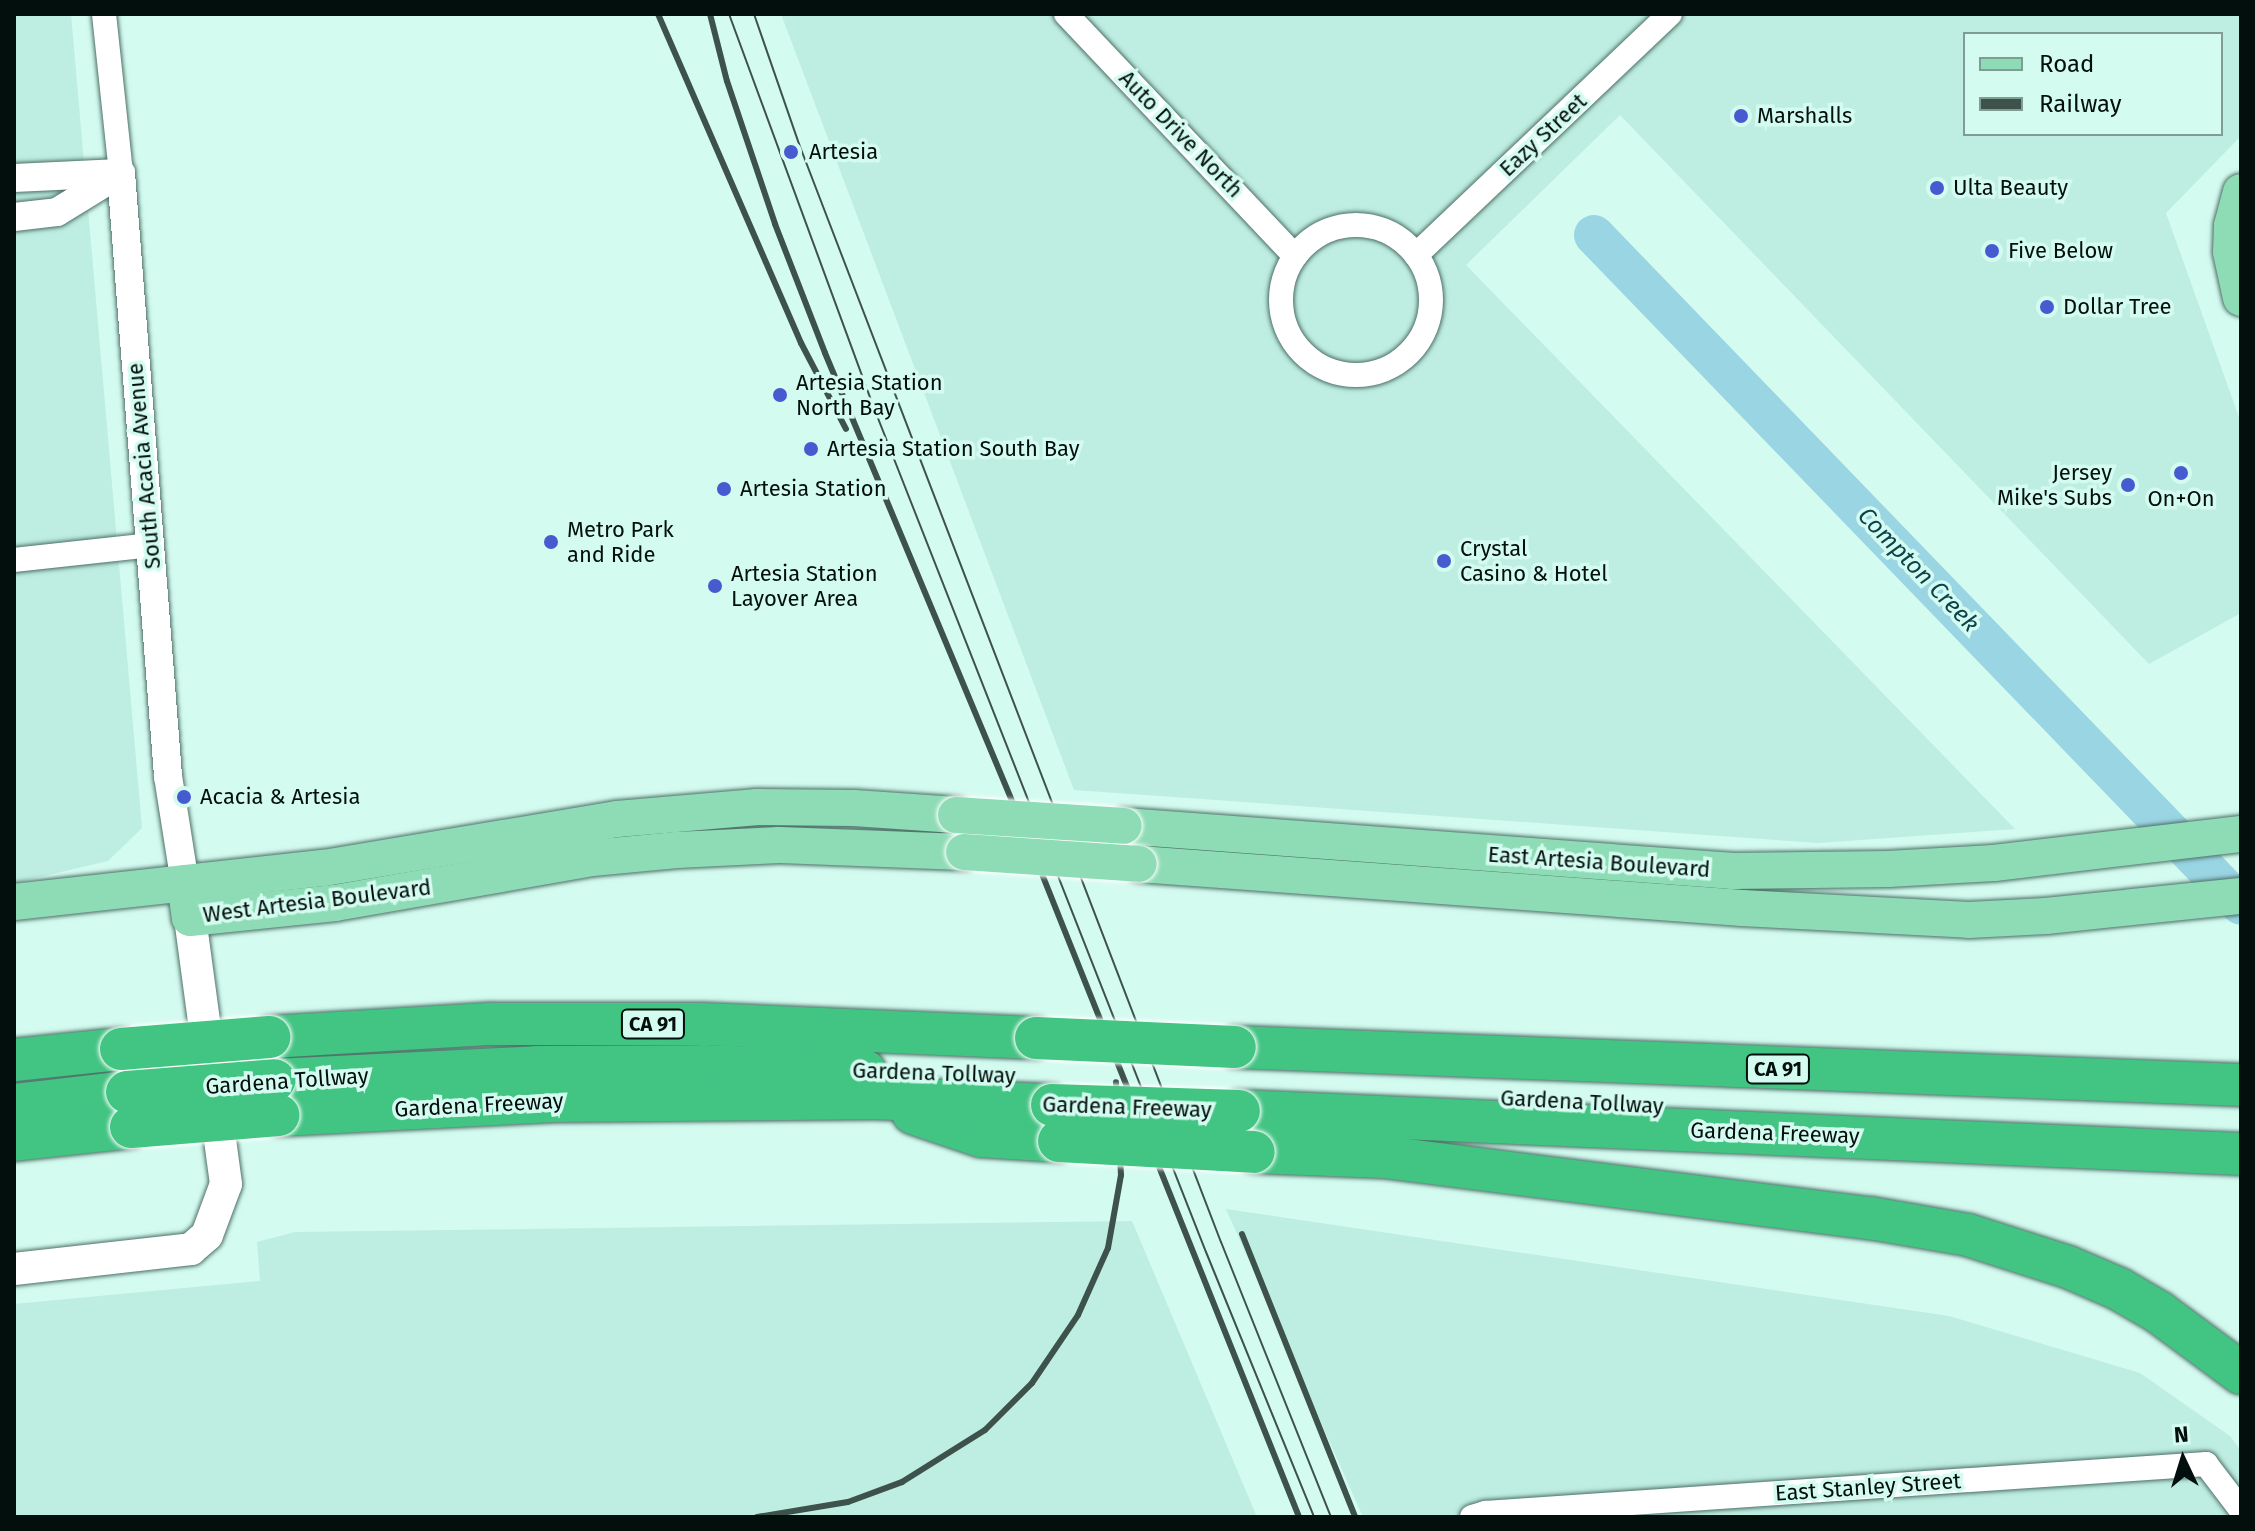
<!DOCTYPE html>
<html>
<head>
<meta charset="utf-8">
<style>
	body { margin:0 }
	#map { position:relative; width:2255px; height:1531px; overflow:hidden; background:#d4fbf0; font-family:"Fira Sans",sans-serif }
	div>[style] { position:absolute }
	.built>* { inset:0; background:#beede1 }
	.river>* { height:40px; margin:-20px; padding:0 20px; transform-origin:20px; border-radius:20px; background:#9ad5e3 }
	.roads { filter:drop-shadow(0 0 2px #4d7067) drop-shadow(0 0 2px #4d7067) }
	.minor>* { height:24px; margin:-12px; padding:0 12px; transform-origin:12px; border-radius:12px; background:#fff }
	.minor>.ring { margin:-12px; padding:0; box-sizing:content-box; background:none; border:24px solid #fff; border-radius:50% }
	.tertiary>* { height:28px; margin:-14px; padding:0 14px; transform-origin:14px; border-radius:14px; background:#fff }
	.secondary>* { height:32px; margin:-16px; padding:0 16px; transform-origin:16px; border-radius:16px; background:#fff }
	.primary>* { height:36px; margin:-18px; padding:0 18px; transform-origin:18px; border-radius:18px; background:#8edcb5 }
	.motorway>* { height:42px; margin:-21px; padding:0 21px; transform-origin:21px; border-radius:21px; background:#42c483 }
	.tram>* { height:2px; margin:-1px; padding:0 1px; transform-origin:1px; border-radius:1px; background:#3e524c }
	.rail>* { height:6px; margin:-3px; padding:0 3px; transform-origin:3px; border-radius:3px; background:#3e524c }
	.bridges { filter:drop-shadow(0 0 2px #fff) drop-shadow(0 0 2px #fff) }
	.primary-bridge>* { height:36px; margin:-18px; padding:0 18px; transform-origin:18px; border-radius:18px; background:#8edcb5 }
	.motorway-bridge>* { height:42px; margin:-21px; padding:0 21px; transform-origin:21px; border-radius:21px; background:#42c483 }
	.dots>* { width:22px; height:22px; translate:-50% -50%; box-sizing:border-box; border:4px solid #d4fbf0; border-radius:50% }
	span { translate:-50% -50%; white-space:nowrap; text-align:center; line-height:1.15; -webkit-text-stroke:7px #d4fbf0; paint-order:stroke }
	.shield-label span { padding:2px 6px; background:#d4fbf0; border:2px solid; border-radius:6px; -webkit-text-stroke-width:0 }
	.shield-label { font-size:20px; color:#030f0c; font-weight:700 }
	.poi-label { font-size:22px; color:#030f0c }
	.left { translate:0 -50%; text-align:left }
	.right { translate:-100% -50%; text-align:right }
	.street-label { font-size:22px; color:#030f0c }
	.water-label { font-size:24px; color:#0c424c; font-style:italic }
	.frame { position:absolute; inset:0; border:16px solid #030f0c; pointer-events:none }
	.legend { position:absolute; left:1963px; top:32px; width:260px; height:104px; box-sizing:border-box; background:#d4fbf0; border:2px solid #809d95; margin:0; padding:10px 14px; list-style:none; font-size:24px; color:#030f0c }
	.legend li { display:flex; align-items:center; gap:16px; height:40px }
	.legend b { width:40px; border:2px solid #809d95 }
	.north { position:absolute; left:2143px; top:1419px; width:80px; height:80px; -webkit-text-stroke:6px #d4fbf0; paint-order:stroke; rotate:356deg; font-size:22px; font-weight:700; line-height:32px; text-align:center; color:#030f0c }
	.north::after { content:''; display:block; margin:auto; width:28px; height:36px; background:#030f0c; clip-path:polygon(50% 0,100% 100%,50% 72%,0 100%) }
</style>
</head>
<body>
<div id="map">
	<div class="built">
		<i style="clip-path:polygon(14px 14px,71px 14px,142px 828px,108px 861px,14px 883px)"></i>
		<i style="clip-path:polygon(evenodd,781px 14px,2241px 14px,2241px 136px,2166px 213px,2241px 423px,2241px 613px,2149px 664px,1620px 115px,1466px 265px,2015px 829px,1818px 843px,1074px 790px,781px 14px,1965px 34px,2221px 34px,2221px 134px,1965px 134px,1965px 34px)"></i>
		<i style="clip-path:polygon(1226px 1209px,1949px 1316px,2140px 1373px,2230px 1436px,2241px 1451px,2241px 1517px,1363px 1517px)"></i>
		<i style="clip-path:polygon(1132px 1221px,1257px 1517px,14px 1517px,14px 1304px,260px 1281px,257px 1242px,295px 1232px)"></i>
	</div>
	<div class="river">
		<i style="left:1594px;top:235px;width:931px;rotate:46deg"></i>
	</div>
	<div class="roads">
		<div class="minor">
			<i style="left:104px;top:14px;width:160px;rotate:83.9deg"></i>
			<i style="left:1066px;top:14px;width:333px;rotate:46.6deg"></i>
			<i class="ring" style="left:1281px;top:225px;width:126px;height:126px"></i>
			<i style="left:1416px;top:255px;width:350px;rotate:-43.5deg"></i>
			<i style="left:14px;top:560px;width:138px;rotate:-6.2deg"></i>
			<i style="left:1472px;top:1517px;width:14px;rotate:-17deg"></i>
			<i style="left:1485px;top:1513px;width:723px;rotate:-3.89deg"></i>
			<i style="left:2206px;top:1464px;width:58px;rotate:52.7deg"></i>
		</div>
		<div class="tertiary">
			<i style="left:121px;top:173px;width:605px;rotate:85.54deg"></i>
			<i style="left:168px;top:776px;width:108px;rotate:81deg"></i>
			<i style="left:14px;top:178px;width:106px;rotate:-2.7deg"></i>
			<i style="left:14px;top:217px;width:43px;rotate:-6.6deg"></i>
			<i style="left:57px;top:212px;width:75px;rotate:-31.4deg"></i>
		</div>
		<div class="secondary">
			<i style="left:14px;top:1269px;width:178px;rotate:-6.4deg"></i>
			<i style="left:191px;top:1249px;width:21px;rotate:-41deg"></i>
			<i style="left:207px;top:1235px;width:54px;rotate:-69.6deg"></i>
			<i style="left:226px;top:1184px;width:268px;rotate:-97.7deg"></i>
		</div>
		<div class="primary">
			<i style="left:2241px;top:192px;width:35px;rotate:105deg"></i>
			<i style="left:2232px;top:226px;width:26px;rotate:92deg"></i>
			<i style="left:2231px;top:252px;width:47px;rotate:77.7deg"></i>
			<i style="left:1124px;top:826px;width:611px;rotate:4.23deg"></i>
			<i style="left:1733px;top:871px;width:155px;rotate:-0.7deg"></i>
			<i style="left:1888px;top:869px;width:106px;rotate:-3.2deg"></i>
			<i style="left:1994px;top:863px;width:249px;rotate:-6.7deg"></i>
			<i style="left:1139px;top:864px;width:605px;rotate:4.17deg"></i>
			<i style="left:1742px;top:908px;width:227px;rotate:3deg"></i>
			<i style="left:1969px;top:920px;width:77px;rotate:-3deg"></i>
			<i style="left:2046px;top:916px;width:196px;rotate:-5.9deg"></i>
			<i style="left:185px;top:883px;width:35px;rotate:82deg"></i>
			<i style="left:190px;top:918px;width:146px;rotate:-5.9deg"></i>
			<i style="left:335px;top:903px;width:261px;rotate:-9.9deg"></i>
			<i style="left:592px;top:858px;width:85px;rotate:-5.4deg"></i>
			<i style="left:677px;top:850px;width:102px;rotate:-2.8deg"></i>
			<i style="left:779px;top:845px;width:185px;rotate:2.2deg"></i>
			<i style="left:14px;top:902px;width:312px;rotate:-6.3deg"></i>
			<i style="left:324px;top:868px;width:297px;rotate:-9.5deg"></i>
			<i style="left:617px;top:819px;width:141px;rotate:-4.9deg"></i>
			<i style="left:757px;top:807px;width:97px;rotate:0.6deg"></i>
			<i style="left:854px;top:808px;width:102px;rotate:3.9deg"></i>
		</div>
		<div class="motorway">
			<i style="left:270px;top:1037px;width:222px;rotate:-3.4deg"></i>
			<i style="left:492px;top:1024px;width:210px"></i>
			<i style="left:702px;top:1024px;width:334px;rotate:2.4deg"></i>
			<i style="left:1235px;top:1047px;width:1007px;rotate:2.16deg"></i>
			<i style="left:14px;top:1060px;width:108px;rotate:-5.9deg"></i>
			<i style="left:275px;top:1080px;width:262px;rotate:-2.8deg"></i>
			<i style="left:537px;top:1067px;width:166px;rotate:-0.3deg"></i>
			<i style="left:703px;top:1066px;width:162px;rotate:1.8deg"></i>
			<i style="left:14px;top:1105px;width:114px;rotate:-6.6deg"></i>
			<i style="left:1239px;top:1111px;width:1003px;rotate:2.46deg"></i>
			<i style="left:913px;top:1113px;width:72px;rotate:18.7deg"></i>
			<i style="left:981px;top:1136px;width:78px;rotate:3.7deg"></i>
			<i style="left:279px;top:1115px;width:275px;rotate:-2.9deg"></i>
			<i style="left:554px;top:1101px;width:316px;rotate:-0.5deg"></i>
			<i style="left:870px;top:1098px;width:182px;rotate:2.2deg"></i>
			<i style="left:14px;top:1140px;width:118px;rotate:-6.3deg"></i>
			<i style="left:1254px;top:1152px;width:130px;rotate:2.2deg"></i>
			<i style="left:1384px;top:1157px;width:490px;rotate:7.2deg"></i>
			<i style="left:1870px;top:1218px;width:99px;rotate:9.8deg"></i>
			<i style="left:1968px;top:1235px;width:105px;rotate:17.7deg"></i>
			<i style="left:2068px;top:1267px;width:56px;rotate:23.3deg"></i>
			<i style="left:2119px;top:1289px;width:48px;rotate:30.3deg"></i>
			<i style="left:2160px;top:1313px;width:101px;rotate:36.5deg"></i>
		</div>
	</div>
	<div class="tram">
		<i style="left:729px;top:14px;width:414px;rotate:69.8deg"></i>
		<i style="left:872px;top:403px;width:912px;rotate:68.53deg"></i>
		<i style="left:1206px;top:1252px;width:286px;rotate:67.8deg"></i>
		<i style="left:754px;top:14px;width:138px;rotate:70.9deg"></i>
		<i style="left:799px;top:144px;width:1176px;rotate:68.98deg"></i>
		<i style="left:1221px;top:1242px;width:296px;rotate:68.2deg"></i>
	</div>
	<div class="rail">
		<i style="left:658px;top:14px;width:359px;rotate:66.5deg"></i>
		<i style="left:801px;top:343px;width:97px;rotate:62.4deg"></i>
		<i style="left:710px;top:14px;width:69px;rotate:75.8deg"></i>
		<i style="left:727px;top:81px;width:151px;rotate:71.4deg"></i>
		<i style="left:775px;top:224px;width:138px;rotate:68.8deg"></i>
		<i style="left:825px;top:353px;width:532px;rotate:67.34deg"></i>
		<i style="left:1030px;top:844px;width:725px;rotate:68.21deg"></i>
		<i style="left:1242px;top:1234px;width:305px;rotate:68.2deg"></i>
		<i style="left:757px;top:1517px;width:92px;rotate:-9.4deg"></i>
		<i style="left:848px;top:1502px;width:58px;rotate:-20.3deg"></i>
		<i style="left:902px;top:1482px;width:98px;rotate:-32.1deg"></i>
		<i style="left:985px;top:1430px;width:66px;rotate:-45deg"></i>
		<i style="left:1032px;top:1383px;width:82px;rotate:-55.9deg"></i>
		<i style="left:1078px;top:1315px;width:73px;rotate:-65.9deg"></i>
		<i style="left:1108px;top:1248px;width:74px;rotate:-79.9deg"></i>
		<i style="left:1121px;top:1175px;width:93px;rotate:-93.1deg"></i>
	</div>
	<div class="bridges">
		<div class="primary-bridge">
			<i style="left:956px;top:815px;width:168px;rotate:3.7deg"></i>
			<i style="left:964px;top:852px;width:175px;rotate:3.9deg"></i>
		</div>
		<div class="motorway-bridge">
			<i style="left:1036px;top:1038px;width:199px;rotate:2.6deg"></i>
			<i style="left:121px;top:1049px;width:149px;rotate:-4.6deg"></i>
			<i style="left:127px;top:1092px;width:148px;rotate:-4.6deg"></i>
			<i style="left:1052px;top:1105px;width:187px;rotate:1.8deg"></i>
			<i style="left:131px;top:1127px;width:148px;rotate:-4.6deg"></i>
			<i style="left:1059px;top:1141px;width:195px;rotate:3.2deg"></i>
		</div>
	</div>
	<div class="dots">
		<i style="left:1741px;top:116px;background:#455bcf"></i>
		<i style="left:791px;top:152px;background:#455bcf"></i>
		<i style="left:1937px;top:188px;background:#455bcf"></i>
		<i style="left:1992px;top:251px;background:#455bcf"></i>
		<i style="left:2047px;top:307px;background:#455bcf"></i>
		<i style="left:780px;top:395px;background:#455bcf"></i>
		<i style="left:811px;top:449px;background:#455bcf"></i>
		<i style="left:2181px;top:473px;background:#455bcf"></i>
		<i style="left:2128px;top:485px;background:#455bcf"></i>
		<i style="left:724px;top:489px;background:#455bcf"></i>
		<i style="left:551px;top:542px;background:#455bcf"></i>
		<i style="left:1444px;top:561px;background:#455bcf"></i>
		<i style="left:715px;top:586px;background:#455bcf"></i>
		<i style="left:184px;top:797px;background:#455bcf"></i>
	</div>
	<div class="shield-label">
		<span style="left:653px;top:1024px">CA 91</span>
		<span style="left:1778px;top:1069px">CA 91</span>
	</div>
	<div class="poi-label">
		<span class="left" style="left:1757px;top:116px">Marshalls</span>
		<span class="left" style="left:809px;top:152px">Artesia</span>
		<span class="left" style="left:1953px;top:188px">Ulta Beauty</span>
		<span class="left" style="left:2008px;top:251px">Five Below</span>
		<span class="left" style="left:2063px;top:307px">Dollar Tree</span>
		<span class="left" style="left:796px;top:395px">Artesia Station<br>North Bay</span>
		<span class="left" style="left:827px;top:449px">Artesia Station South Bay</span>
		<span class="right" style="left:2112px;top:485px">Jersey<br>Mike's Subs</span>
		<span class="left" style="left:740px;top:489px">Artesia Station</span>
		<span style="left:2181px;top:499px">On+On</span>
		<span class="left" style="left:567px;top:542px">Metro Park<br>and Ride</span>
		<span class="left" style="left:1460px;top:561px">Crystal<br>Casino &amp; Hotel</span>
		<span class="left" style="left:731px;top:586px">Artesia Station<br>Layover Area</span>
		<span class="left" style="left:200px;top:797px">Acacia &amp; Artesia</span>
	</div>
	<div class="street-label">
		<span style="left:1181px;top:134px;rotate:46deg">Auto Drive North</span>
		<span style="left:1543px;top:135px;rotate:-43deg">Eazy Street</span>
		<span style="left:144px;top:466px;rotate:-95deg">South Acacia Avenue</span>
		<span style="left:1599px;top:862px;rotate:4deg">East Artesia Boulevard</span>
		<span style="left:317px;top:901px;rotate:-7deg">West Artesia Boulevard</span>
		<span style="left:934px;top:1073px;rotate:2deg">Gardena Tollway</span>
		<span style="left:287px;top:1081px;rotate:-4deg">Gardena Tollway</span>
		<span style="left:1582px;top:1102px;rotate:3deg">Gardena Tollway</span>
		<span style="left:479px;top:1105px;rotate:-3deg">Gardena Freeway</span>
		<span style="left:1127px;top:1107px;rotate:2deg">Gardena Freeway</span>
		<span style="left:1775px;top:1133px;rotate:2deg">Gardena Freeway</span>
		<span style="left:1868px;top:1487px;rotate:-4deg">East Stanley Street</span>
	</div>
	<div class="water-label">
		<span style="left:1918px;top:570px;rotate:46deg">Compton Creek</span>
	</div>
	<div class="frame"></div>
	<ul class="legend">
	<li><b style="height:10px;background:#8edcb5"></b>Road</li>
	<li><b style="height:10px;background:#3e524c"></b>Railway</li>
	</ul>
	<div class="north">N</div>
</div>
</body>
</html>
